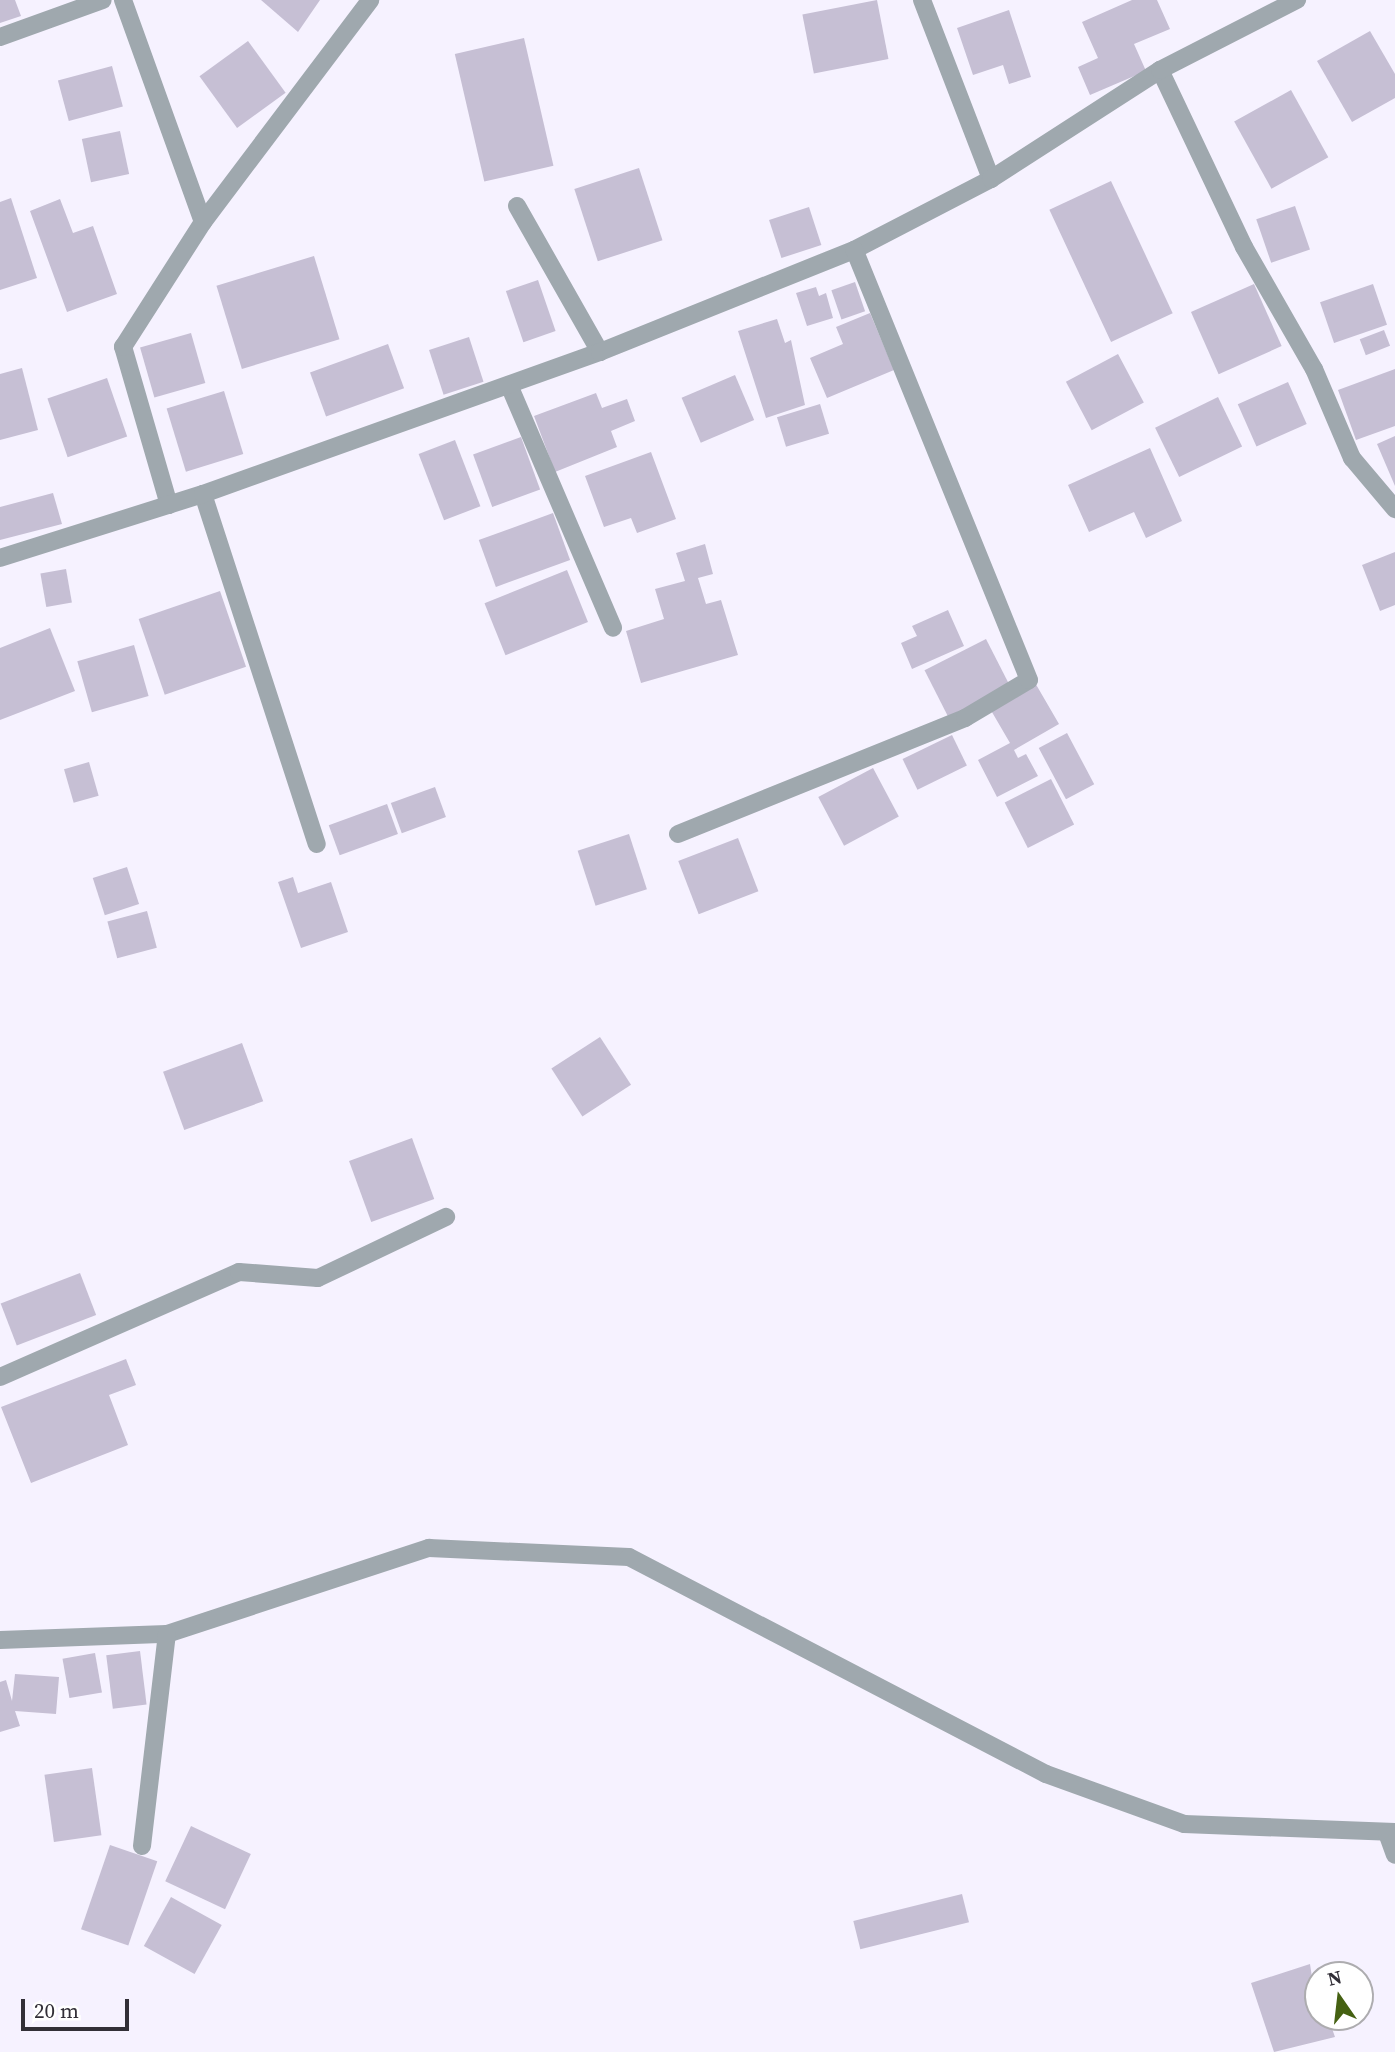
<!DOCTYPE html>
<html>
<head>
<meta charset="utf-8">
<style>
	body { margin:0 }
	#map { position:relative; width:1395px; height:2052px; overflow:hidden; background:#f6f2ff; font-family:"Source Serif 4",serif }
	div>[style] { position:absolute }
	.building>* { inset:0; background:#c6bfd4; transform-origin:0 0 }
	.street>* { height:18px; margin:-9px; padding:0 9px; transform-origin:9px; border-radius:9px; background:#9fa8ae }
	span { translate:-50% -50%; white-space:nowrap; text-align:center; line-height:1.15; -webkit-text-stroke:5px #fff; paint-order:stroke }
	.north { position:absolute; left:1304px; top:1961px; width:70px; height:70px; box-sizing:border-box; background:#fff; border:2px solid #adacaf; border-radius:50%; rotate:346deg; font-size:19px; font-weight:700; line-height:28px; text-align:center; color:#322f37 }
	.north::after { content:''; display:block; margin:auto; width:24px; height:32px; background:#456112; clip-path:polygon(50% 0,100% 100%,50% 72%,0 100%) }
	.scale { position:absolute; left:21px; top:1999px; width:108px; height:32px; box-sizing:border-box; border:4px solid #322f37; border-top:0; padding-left:9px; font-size:21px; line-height:24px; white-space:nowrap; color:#322f37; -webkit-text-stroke:5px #fff; paint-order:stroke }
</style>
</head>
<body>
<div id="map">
	<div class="building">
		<i style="clip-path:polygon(0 0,15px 0,21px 16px,0 23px)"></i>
		<i style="clip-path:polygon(261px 0,320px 0,298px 32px)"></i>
		<i style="left:877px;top:0;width:60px;height:76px;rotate:79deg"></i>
		<i style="clip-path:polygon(1132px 0,1157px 0,1170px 29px,1134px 44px,1146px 71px,1090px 95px,1078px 67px,1098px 58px,1082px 22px)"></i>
		<i style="clip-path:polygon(1009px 10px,1031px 77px,1009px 84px,1003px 65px,973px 75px,957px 28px)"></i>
		<i style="clip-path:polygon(1370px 31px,1395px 74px,1395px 98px,1352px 122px,1317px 61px)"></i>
		<i style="left:524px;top:38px;width:131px;height:71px;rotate:77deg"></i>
		<i style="left:248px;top:41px;width:64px;height:60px;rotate:54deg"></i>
		<i style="left:112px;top:66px;width:42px;height:56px;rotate:75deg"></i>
		<i style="left:1291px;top:90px;width:77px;height:65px;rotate:61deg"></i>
		<i style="left:120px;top:131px;width:44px;height:39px;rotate:78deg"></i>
		<i style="left:639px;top:168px;width:76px;height:68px;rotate:72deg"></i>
		<i style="left:1111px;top:181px;width:146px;height:68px;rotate:65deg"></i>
		<i style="clip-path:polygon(11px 198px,37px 278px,0 290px,0 202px)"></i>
		<i style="clip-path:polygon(60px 199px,73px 233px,93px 226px,117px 294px,67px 312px,30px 211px)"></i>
		<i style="left:1295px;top:206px;width:46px;height:41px;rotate:71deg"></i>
		<i style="left:809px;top:207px;width:40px;height:42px;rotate:72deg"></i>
		<i style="left:314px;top:256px;width:87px;height:102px;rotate:73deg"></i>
		<i style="left:538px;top:280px;width:54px;height:34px;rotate:71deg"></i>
		<i style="left:855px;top:282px;width:31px;height:25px;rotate:71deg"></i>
		<i style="left:1254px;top:284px;width:68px;height:69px;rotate:66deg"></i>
		<i style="left:1373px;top:284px;width:43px;height:56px;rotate:71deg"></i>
		<i style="clip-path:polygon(816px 287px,819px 296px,826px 293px,833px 318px,807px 326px,796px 293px)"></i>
		<i style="clip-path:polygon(870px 313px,894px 370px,827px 398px,810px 358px,843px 344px,836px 327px)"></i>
		<i style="clip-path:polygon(777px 319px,785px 343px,791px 340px,805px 405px,766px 418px,738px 331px)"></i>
		<i style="left:1384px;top:330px;width:17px;height:26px;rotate:69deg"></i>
		<i style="left:191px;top:333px;width:52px;height:53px;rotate:74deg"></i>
		<i style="left:469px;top:337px;width:47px;height:42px;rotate:72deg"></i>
		<i style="left:388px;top:344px;width:47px;height:83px;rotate:70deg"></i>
		<i style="left:1118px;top:354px;width:55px;height:59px;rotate:62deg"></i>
		<i style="clip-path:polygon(22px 368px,38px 430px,0 440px,0 374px)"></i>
		<i style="clip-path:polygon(1395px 369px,1395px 426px,1356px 440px,1338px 390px)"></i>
		<i style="left:735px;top:375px;width:49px;height:58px;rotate:67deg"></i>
		<i style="left:107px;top:378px;width:62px;height:63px;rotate:71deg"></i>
		<i style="left:1288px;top:382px;width:46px;height:55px;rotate:66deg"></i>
		<i style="left:224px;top:391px;width:66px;height:60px;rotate:73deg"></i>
		<i style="clip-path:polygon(596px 393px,602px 408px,627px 399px,635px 421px,611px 431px,617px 447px,555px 472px,534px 416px)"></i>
		<i style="left:1218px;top:397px;width:55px;height:70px;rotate:64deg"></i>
		<i style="left:820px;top:404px;width:31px;height:45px;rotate:73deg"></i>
		<i style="clip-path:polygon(1395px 436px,1395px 486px,1377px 444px)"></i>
		<i style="left:521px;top:437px;width:56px;height:51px;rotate:70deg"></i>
		<i style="left:455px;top:440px;width:71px;height:39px;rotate:69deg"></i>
		<i style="clip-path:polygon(1150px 448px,1182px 521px,1146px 538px,1134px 512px,1089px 532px,1068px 485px)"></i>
		<i style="clip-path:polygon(651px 452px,676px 519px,637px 533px,631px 518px,604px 527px,585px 476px)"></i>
		<i style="clip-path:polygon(53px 493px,62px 524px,0 540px,0 507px)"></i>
		<i style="left:553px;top:513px;width:50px;height:79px;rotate:70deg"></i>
		<i style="clip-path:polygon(705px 544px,713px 574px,698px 578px,706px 604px,721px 600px,738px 655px,641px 683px,626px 631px,664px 619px,655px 589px,685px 581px,676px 553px)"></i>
		<i style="clip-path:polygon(1395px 552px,1395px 605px,1380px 611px,1362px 565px)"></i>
		<i style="left:66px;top:569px;width:34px;height:26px;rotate:80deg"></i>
		<i style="left:567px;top:570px;width:56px;height:89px;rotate:68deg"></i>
		<i style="left:220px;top:591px;width:80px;height:86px;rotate:71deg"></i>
		<i style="clip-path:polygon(948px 610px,964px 646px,912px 669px,901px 643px,917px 636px,912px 626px)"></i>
		<i style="clip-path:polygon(50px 628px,75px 691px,0 720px,0 648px)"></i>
		<i style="left:986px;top:639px;width:54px;height:69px;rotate:63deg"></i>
		<i style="left:134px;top:645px;width:53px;height:59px;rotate:74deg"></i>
		<i style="clip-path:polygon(1034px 681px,1059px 724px,1014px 750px,1018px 758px,1026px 754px,1038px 776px,997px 797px,978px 760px,1010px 743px,989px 707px)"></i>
		<i style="left:1067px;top:733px;width:58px;height:32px;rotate:62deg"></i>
		<i style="left:952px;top:735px;width:34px;height:55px;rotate:64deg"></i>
		<i style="left:89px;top:762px;width:35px;height:26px;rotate:74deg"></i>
		<i style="left:873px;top:768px;width:55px;height:62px;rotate:62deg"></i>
		<i style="left:1051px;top:779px;width:51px;height:52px;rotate:63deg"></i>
		<i style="left:435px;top:787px;width:32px;height:47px;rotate:70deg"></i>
		<i style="left:387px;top:804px;width:32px;height:62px;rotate:70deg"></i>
		<i style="left:629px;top:834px;width:58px;height:54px;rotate:72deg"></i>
		<i style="left:738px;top:838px;width:57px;height:64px;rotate:69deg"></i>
		<i style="left:127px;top:867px;width:39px;height:36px;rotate:72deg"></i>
		<i style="clip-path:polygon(293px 877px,298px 893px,331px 882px,348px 932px,301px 948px,278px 882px)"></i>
		<i style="left:147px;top:911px;width:38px;height:41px;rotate:75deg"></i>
		<i style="left:600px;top:1037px;width:57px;height:58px;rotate:57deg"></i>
		<i style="left:242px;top:1043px;width:62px;height:84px;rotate:70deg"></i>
		<i style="left:412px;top:1138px;width:65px;height:67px;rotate:70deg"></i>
		<i style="left:80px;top:1273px;width:45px;height:85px;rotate:69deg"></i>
		<i style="clip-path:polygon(126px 1359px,136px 1385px,109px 1395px,128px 1445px,31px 1483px,1px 1407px)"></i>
		<i style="left:140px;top:1651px;width:54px;height:34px;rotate:83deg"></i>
		<i style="left:95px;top:1653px;width:40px;height:33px;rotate:80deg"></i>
		<i style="clip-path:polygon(15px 1674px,59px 1677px,56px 1714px,15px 1711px,20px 1726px,0 1732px,0 1682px,6px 1680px,12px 1701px)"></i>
		<i style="left:92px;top:1768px;width:68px;height:48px;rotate:82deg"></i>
		<i style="left:191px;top:1826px;width:66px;height:61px;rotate:25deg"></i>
		<i style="left:110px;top:1845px;width:50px;height:89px;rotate:19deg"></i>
		<i style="left:962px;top:1894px;width:29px;height:112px;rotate:76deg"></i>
		<i style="left:171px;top:1897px;width:58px;height:56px;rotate:29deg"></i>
		<i style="clip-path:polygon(1310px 1964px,1318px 2017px,1328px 2017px,1335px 2037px,1274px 2052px,1251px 1983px)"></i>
	</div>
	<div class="street">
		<i style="left:123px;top:0;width:236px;rotate:70.2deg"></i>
		<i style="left:922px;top:0;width:192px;rotate:68.9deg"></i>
		<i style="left:0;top:37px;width:109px;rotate:-19.8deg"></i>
		<i style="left:1160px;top:70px;width:196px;rotate:64.6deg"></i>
		<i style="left:1244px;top:247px;width:141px;rotate:60.2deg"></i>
		<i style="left:1314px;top:369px;width:97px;rotate:66.9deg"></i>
		<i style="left:1352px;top:458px;width:67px;rotate:49.9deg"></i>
		<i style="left:517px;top:206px;width:168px;rotate:60.4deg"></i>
		<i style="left:509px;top:385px;width:264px;rotate:66.8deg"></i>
		<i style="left:203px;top:494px;width:368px;rotate:72deg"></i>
		<i style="left:169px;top:505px;width:165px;rotate:-106.2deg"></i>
		<i style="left:123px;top:347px;width:148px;rotate:-57.4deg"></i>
		<i style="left:203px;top:222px;width:278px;rotate:-53deg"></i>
		<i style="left:0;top:558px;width:213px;rotate:-17.5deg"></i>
		<i style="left:203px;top:494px;width:422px;rotate:-19.7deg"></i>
		<i style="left:600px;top:352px;width:274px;rotate:-21.9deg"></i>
		<i style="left:854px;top:250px;width:154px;rotate:-27.4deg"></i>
		<i style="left:991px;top:179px;width:201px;rotate:-32.8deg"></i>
		<i style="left:1160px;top:70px;width:154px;rotate:-27.1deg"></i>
		<i style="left:678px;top:834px;width:310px;rotate:-22deg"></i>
		<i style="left:965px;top:718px;width:74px;rotate:-30.7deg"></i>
		<i style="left:1029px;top:680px;width:464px;rotate:-112.1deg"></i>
		<i style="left:0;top:1377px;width:261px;rotate:-23.7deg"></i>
		<i style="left:239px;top:1272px;width:79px;rotate:4.3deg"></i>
		<i style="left:318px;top:1278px;width:142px;rotate:-25.5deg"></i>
		<i style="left:0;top:1640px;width:167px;rotate:-2.1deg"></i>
		<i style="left:167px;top:1634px;width:276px;rotate:-18.2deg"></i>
		<i style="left:429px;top:1548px;width:200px;rotate:2.6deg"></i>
		<i style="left:629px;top:1557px;width:470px;rotate:27.5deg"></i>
		<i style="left:1046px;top:1774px;width:147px;rotate:19.9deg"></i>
		<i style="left:1184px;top:1824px;width:211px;rotate:2.2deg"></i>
		<i style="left:1387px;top:1833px;width:23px;rotate:70deg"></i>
		<i style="left:142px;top:1846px;width:213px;rotate:-83.3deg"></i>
	</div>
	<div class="north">N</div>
	<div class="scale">20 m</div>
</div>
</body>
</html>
